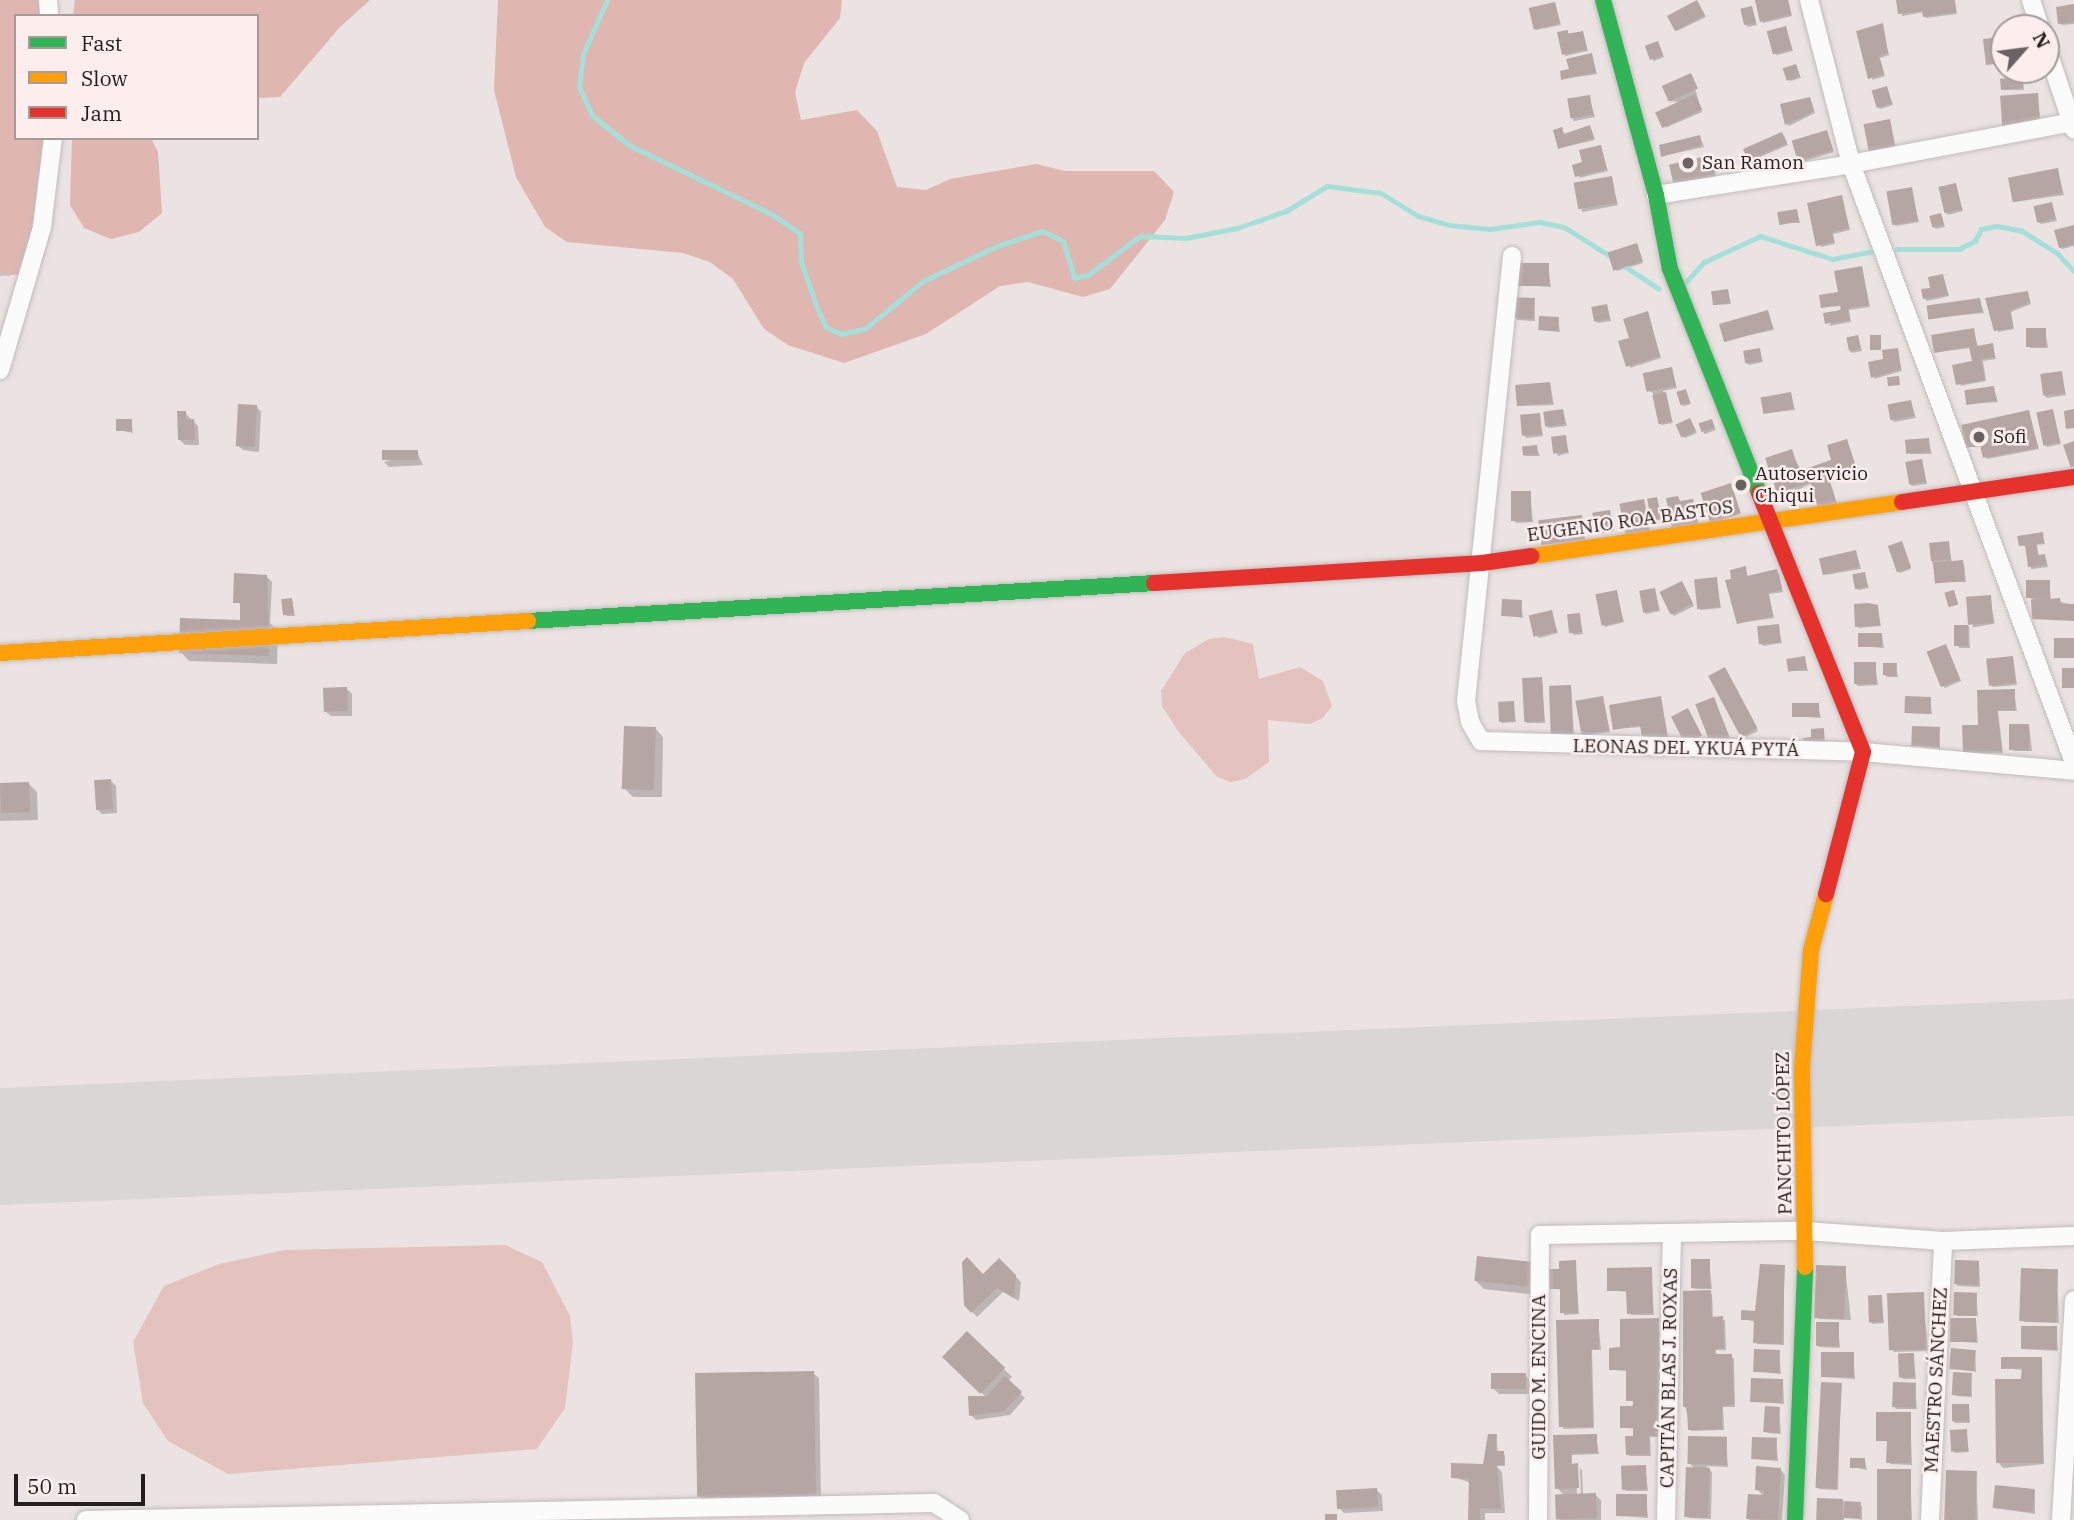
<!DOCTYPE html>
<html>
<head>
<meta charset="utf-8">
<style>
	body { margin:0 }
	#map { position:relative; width:2074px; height:1520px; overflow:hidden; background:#eae3e2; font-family:"IBM Plex Serif",serif }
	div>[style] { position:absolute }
	.green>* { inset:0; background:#e4c3be }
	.forest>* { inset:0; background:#e0b6b0 }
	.shadow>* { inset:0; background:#0003; transform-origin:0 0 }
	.stream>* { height:5px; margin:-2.5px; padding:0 2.5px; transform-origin:2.5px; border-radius:2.5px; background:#a4dfda }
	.runway>* { height:117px; margin:-58.5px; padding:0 58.5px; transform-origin:58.5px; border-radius:58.5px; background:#dbd6d6 }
	.building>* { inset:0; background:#b5a5a3; transform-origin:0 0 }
	.path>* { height:3.5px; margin-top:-1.75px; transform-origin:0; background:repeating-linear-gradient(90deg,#c5c3c3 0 3.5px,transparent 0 7px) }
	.roads { filter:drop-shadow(0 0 2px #c2bcbc) drop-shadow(0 0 2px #c2bcbc) }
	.street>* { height:18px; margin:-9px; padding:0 9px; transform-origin:9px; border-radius:9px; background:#fcfbfb }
	.fast>* { height:16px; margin:-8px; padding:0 8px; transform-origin:8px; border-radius:8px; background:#30b455 }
	.slow>* { height:16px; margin:-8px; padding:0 8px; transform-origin:8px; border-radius:8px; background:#ff9f0a }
	.jam>* { height:16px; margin:-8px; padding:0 8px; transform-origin:8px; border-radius:8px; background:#e5322d }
	.dots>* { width:19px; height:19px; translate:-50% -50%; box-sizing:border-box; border:4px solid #fbeeec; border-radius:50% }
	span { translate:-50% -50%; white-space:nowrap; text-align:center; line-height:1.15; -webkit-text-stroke:5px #fbeeec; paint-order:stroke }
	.poi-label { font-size:19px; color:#231f1e }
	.left { translate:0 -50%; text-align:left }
	.street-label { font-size:19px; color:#231f1e }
	.legend { position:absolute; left:14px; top:14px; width:245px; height:126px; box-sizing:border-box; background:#fbeeec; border:2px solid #a59b9a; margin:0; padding:9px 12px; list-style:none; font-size:21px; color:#231f1e }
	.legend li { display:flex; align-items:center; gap:14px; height:35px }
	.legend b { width:35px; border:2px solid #a59b9a }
	.north { position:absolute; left:1990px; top:14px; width:70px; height:70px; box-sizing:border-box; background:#fbeeec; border:2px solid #a59b9a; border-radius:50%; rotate:62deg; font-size:19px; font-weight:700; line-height:28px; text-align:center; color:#231f1e }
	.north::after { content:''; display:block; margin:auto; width:24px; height:32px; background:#696463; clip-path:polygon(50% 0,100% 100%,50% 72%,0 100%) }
	.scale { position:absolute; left:14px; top:1474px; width:131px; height:32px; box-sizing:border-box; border:4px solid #231f1e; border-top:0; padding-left:9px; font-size:21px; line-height:24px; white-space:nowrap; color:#231f1e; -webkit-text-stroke:5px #fbeeec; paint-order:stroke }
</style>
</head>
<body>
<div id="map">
	<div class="green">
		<i style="clip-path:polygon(1224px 637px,1253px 644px,1259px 679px,1300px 667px,1323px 681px,1332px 706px,1323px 718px,1310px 724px,1268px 720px,1269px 762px,1245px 779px,1231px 782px,1217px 777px,1178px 731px,1162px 706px,1161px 691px,1185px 653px,1209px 639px)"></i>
		<i style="clip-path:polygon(505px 1245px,542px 1262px,570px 1316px,573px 1343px,565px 1408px,537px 1449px,228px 1474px,168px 1441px,143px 1403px,133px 1342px,164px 1286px,219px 1264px,285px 1250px)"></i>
	</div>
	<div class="forest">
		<i style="clip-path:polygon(0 0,45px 0,46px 16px,16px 16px,16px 138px,52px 138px,45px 253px,38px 273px,0 276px)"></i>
		<i style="clip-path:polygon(75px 0,370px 0,340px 27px,280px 97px,257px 98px,257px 16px,73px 16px)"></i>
		<i style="clip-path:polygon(498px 0,842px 0,840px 18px,804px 63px,795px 92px,801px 120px,857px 110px,877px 131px,897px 187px,926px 190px,950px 179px,1036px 164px,1065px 171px,1154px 171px,1174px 192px,1165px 220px,1110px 289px,1083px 297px,1028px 282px,1000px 286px,926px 334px,844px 363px,788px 345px,764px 329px,733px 279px,710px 262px,683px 253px,567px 242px,545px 227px,516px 177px,494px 90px)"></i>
		<i style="clip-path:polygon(72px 138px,151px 138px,158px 152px,162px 213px,139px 232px,111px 239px,84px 228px,70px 205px)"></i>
	</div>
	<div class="shadow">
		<i style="clip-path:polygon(1756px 0,1788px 0,1792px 16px,1763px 23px)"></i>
		<i style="clip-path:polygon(1898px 0,1955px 0,1957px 14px,1926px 18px,1924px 12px,1902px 16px)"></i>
		<i style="clip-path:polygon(1697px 2px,1706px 17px,1677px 31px,1675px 29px)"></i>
		<i style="clip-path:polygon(1555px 3px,1561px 25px,1536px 30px,1534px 28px)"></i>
		<i style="clip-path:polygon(2074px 4px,2074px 24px,2062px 25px,2060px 23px)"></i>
		<i style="clip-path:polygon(1752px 8px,1757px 25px,1748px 27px,1746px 25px)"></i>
		<i style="clip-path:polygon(1882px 25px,1889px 55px,1880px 58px,1885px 76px,1872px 80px)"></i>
		<i style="clip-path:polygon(1785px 28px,1793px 51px,1777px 55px,1774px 53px)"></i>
		<i style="clip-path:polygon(1583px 32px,1588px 51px,1565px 56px,1559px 34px)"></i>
		<i style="clip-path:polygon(1659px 45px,1664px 57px,1654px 61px,1652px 59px)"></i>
		<i style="clip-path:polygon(1591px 55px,1597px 74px,1563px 79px,1571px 71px)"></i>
		<i style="clip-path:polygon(1796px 66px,1801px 78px,1790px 81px,1788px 79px)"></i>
		<i style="clip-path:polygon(2008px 70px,2022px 70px,2024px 90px,2003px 90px,2009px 80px)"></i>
		<i style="clip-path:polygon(1691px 75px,1702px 112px,1665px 128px,1681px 102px,1669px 101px)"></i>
		<i style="clip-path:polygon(1887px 88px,1893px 105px,1880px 109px,1878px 107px)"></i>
		<i style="clip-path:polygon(2037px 95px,2041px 126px,2002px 97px)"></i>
		<i style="clip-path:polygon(1589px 97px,1595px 117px,1574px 121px,1572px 118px)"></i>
		<i style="clip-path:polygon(1810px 99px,1815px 113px,1789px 126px,1787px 124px)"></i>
		<i style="clip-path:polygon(1590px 127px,1595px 140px,1560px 148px,1561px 129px,1565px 135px)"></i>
		<i style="clip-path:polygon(1827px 132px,1834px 152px,1802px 162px,1800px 159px)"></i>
		<i style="clip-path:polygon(1784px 136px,1788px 145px,1760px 157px,1766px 170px,1757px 175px,1745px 150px)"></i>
		<i style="clip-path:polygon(1700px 137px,1704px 147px,1663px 156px)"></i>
		<i style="clip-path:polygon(1600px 147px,1608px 171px,1579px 178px,1584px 163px)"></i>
		<i style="clip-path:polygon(2057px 170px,2064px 195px,2014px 202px)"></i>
		<i style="clip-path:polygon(1611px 178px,1618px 205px,1583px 212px,1581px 210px)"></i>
		<i style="clip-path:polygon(1955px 185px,1963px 211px,1948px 215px,1946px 213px)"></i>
		<i style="clip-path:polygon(1911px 189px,1919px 222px,1896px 226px,1894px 224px)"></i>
		<i style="clip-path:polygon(1842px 197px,1850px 230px,1833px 234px,1835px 244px,1820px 247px)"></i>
		<i style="clip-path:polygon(2051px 203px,2057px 221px,2041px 224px,2039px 222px)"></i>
		<i style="clip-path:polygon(1797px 211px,1800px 223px,1780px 223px)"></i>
		<i style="clip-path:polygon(1941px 214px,1945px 227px,1936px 229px,1934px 227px)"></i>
		<i style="clip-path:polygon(2074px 228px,2074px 246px,2062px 249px,2060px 247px)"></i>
		<i style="clip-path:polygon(1636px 245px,1643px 263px,1617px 271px,1615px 269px)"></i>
		<i style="clip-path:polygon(1548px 264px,1551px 287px,1517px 285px)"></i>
		<i style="clip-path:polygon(1862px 268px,1870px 307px,1849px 310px,1851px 322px,1829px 326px,1842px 306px,1823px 307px)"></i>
		<i style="clip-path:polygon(1943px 276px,1949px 296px,1927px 301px,1925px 299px)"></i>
		<i style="clip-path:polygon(1728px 291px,1731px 304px,1716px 305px,1714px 303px)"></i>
		<i style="clip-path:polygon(2028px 293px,2031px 304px,2011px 312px,2014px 329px,1998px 332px,1988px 300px)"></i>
		<i style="clip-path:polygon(1534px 299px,1535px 321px,1517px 320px,1515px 317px)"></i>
		<i style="clip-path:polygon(1980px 300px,1984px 313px,1930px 318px)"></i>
		<i style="clip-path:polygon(1607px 306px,1611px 321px,1598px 323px,1596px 321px)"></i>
		<i style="clip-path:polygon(1767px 312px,1774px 330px,1726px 340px)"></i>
		<i style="clip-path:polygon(1647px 313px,1661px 358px,1630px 368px,1631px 339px)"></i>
		<i style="clip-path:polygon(1558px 319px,1560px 332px,1540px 330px)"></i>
		<i style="clip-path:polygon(1973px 329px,1978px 347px,1992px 345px,1996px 359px,1983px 361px,1986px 381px,1960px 386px,1974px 362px,1971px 348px,1936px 352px)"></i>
		<i style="clip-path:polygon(2045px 329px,2048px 348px,2031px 348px,2029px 346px)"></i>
		<i style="clip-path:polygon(1858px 337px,1862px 351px,1852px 353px,1850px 351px)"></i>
		<i style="clip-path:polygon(1759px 350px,1763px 362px,1749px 365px,1747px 363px)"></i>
		<i style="clip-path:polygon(1897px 350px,1902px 371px,1874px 379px,1885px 361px)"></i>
		<i style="clip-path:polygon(1671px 369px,1677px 388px,1663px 391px,1673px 423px,1661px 425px,1653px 393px,1649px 391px)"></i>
		<i style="clip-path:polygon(2061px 373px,2066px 395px,2047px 398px,2045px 396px)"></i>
		<i style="clip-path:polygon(1550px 383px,1554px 405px,1519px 406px)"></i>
		<i style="clip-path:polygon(1994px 388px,1998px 402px,1968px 404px)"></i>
		<i style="clip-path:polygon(1686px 391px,1691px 404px,1684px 406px,1682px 404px)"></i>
		<i style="clip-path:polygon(1791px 394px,1795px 410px,1764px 413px)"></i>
		<i style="clip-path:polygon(1911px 402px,1916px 418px,1894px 422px,1892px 420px)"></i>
		<i style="clip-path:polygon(256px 406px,261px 412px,259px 452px,243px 450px,237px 445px)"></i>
		<i style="clip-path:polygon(1563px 411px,1567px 426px,1549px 428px,1547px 426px)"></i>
		<i style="clip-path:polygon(2028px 411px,2039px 449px,1987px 459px,1982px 447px,1968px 447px)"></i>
		<i style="clip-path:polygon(2052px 411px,2061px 444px,2047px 447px,2045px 445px)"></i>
		<i style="clip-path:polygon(185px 413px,198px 426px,199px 445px,185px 445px,180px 440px)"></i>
		<i style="clip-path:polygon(1539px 415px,1543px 436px,1526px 438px,1524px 435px)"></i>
		<i style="clip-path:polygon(1690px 420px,1697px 433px,1685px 438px,1683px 436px)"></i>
		<i style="clip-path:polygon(131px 421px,133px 433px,118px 430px)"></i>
		<i style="clip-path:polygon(1713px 423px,1716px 430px,1705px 434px,1703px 432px)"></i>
		<i style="clip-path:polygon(1565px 437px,1569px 453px,1558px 456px,1556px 453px)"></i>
		<i style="clip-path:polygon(1928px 440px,1932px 454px,1909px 454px)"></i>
		<i style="clip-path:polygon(1847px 441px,1857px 469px,1829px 478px,1838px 507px,1812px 483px,1784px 497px,1779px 492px,1791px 451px,1802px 472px,1834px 461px)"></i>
		<i style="clip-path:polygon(1536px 447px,1540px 456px,1525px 456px)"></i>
		<i style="clip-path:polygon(417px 452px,423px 465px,389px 467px,384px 462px)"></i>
		<i style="clip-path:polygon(1922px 460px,1927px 484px,1912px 486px,1910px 484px)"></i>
		<i style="clip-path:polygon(1530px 492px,1533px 522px,1516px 523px,1514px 520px)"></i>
		<i style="clip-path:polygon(1657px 499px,1663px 522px,1655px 523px,1653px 521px)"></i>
		<i style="clip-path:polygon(1609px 512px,1614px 531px,1599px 534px,1597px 532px)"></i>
		<i style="clip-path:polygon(2042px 534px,2045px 544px,2037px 545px,2039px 557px,2046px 558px,2048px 567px,2031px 569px,2027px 547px,2020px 545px)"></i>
		<i style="clip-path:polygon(1901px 543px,1911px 569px,1900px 573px,1898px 571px)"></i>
		<i style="clip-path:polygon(1948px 543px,1952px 562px,1964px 564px,1966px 582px,1936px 582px,1932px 560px)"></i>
		<i style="clip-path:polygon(1855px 551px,1861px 569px,1825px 575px)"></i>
		<i style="clip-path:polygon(1745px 568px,1748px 577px,1779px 573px,1783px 592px,1769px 594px,1774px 618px,1739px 623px,1734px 580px)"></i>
		<i style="clip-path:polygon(1864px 574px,1869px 588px,1859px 590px,1857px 588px)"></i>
		<i style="clip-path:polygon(267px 577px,272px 582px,270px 623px,278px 631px,277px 664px,189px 661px,181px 652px,242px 622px,242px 604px,235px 602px)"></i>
		<i style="clip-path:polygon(1716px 579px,1721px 608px,1701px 610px,1698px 608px)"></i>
		<i style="clip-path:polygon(2049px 582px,2051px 600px,2074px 605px,2074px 620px,2034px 618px,2033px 600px,2028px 597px)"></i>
		<i style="clip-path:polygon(1684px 586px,1694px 606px,1674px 616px,1672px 614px)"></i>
		<i style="clip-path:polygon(1655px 590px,1660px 611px,1646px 614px,1644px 612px)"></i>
		<i style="clip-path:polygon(1616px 592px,1624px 622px,1605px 627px,1603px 624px)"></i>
		<i style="left:1990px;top:597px;width:27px;height:22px;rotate:80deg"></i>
		<i style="clip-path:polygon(292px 600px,295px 616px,287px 616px,284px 614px)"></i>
		<i style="clip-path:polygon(1521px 602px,1523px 618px,1503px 615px)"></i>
		<i style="clip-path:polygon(1877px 606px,1881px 626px,1859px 628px,1857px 626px)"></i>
		<i style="clip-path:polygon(1551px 612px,1558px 633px,1539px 638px,1537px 636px)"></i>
		<i style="clip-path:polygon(1579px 615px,1583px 634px,1574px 635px,1572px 633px)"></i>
		<i style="clip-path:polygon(1778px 626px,1782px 643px,1763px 646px,1761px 644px)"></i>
		<i style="clip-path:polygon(1969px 626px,1970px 648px,1959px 648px,1956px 627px)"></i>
		<i style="clip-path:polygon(1882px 635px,1884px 648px,1860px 646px)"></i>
		<i style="clip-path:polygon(1947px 648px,1961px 681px,1945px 688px,1943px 686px)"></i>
		<i style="clip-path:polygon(1804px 658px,1808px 671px,1789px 671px)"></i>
		<i style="clip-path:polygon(2013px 658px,2017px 685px,1993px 687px,1991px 685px)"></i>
		<i style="clip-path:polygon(1875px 664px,1878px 685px,1858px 686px,1856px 684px)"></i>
		<i style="clip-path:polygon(1896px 665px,1898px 677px,1887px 677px,1885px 675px)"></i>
		<i style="clip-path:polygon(1727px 672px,1758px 731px,1744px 738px,1742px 736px)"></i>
		<i style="clip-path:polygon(1542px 679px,1545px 723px,1527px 723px,1525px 721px)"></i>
		<i style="clip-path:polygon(1571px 687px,1574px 735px,1554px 736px)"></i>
		<i style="clip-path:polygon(347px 689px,352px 694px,352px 716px,331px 716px,325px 711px)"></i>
		<i style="clip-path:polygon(2014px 691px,2017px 711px,1998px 711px,2003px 753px,1966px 753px,1980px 727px)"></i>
		<i style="clip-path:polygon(1603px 698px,1610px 732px,1584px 736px,1582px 734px)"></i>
		<i style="clip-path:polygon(1660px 698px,1669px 741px,1642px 727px,1615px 729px)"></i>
		<i style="clip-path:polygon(1714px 699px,1730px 738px,1713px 744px)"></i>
		<i style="clip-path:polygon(1930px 699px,1932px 714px,1906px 712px)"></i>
		<i style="clip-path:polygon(1513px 703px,1516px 722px,1502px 723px,1500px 721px)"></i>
		<i style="clip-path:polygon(1818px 705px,1821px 718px,1794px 716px)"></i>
		<i style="clip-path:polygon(2029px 725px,2032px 751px,2014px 751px,2012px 749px)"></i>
		<i style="clip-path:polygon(655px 728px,663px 737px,662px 797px,633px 797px,625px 789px)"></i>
		<i style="clip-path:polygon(1939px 729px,1940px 749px,1913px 745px)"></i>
		<i style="clip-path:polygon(111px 781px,116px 786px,117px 813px,102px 814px,97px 809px)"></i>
		<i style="clip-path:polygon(29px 784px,37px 792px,38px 820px,0 821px,0 785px)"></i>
		<i style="clip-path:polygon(999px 1260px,1021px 1282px,1019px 1301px,1003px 1292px,977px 1317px,966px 1305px)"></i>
		<i style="clip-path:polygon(1709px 1261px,1712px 1289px,1695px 1289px,1693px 1287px)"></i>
		<i style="clip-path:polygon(1575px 1262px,1579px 1314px,1564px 1315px,1562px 1290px,1552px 1288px,1561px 1271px)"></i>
		<i style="clip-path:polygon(1979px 1263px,1980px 1287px,1958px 1286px,1956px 1284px)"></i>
		<i style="clip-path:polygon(1531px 1264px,1537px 1295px,1484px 1289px,1476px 1281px)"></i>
		<i style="clip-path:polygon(1784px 1266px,1784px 1345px,1757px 1344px,1756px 1322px,1743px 1319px,1757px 1313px)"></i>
		<i style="clip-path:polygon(1845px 1267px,1851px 1320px,1819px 1319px,1817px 1317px)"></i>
		<i style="clip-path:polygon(1651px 1269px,1654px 1315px,1631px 1315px,1628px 1292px,1609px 1290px)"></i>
		<i style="clip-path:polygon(2057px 1270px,2059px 1323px,2025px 1322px,2022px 1320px)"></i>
		<i style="clip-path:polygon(1707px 1289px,1712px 1294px,1713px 1318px,1725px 1320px,1726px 1350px,1716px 1350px,1716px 1356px,1734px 1358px,1735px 1407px,1723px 1407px,1724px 1430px,1691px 1431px,1685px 1406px)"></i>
		<i style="clip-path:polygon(1923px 1294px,1928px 1351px,1894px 1352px,1892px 1350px)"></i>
		<i style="clip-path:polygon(1976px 1294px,1978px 1316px,1957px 1316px,1955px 1314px)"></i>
		<i style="clip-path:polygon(1881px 1297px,1884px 1323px,1873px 1324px,1871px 1322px)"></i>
		<i style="clip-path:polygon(1598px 1320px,1601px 1350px,1592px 1350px,1594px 1428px,1563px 1429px)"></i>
		<i style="clip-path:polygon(1658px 1320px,1663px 1437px,1650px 1437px,1651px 1456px,1629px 1456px,1635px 1429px,1622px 1427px,1634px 1402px,1628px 1400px,1627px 1371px,1611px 1370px,1622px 1349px)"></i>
		<i style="clip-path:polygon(1976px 1320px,1978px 1343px,1952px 1341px)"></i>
		<i style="clip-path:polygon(1838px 1324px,1840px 1348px,1819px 1347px,1817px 1345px)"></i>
		<i style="clip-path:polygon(2056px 1328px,2058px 1351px,2023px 1349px)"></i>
		<i style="clip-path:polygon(967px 1333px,1012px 1377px,1008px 1381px,1025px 1398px,1010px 1415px,976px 1420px,971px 1415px,986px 1397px,944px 1357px)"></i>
		<i style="clip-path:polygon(1779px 1352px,1781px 1374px,1756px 1371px)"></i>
		<i style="clip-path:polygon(1975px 1352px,1976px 1372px,1952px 1368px)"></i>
		<i style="clip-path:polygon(1853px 1354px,1855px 1379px,1823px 1377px)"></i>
		<i style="clip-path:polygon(1913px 1355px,1916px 1379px,1903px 1379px,1901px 1377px)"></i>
		<i style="clip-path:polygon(2041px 1359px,2044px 1464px,2003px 1468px,1998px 1462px,2023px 1370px,2003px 1368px)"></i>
		<i style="clip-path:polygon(813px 1373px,819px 1378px,821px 1499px,705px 1501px,699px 1496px)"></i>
		<i style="clip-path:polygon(1525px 1375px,1530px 1380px,1531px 1394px,1499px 1394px,1494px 1389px)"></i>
		<i style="clip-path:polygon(1971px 1375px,1972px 1397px,1956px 1396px,1954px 1394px)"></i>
		<i style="clip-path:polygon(1783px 1380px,1784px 1404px,1753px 1401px)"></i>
		<i style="clip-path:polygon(1841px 1385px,1838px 1490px,1819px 1489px,1817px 1487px)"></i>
		<i style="clip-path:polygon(1915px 1385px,1917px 1409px,1896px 1409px,1894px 1406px)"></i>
		<i style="clip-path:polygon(1969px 1406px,1970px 1423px,1955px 1423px,1953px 1421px)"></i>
		<i style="clip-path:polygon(1779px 1408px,1781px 1434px,1768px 1433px,1766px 1431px)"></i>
		<i style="clip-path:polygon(1910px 1414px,1912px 1465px,1890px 1464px,1889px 1442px,1878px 1440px)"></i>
		<i style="clip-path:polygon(1966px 1431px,1969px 1452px,1955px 1453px,1953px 1451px)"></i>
		<i style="clip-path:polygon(evenodd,1596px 1435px,1599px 1454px,1572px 1455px,1572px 1465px,1582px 1470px,1583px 1495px,1595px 1495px,1601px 1500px,1601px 1520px,1560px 1520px,1564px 1495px,1557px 1488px,1555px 1436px,1596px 1435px,1576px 1468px,1580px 1468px,1581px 1497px,1577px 1497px,1576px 1468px)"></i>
		<i style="clip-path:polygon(1496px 1436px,1498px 1453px,1505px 1455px,1505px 1466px,1496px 1466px,1502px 1472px,1505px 1513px,1485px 1513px,1485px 1520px,1470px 1520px,1471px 1483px,1453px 1477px,1485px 1466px)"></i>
		<i style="clip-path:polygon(1726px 1439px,1728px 1467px,1706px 1466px,1712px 1472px,1711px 1519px,1689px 1518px,1695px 1469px,1689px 1463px)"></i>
		<i style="clip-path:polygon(1776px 1439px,1778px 1461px,1753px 1459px)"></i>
		<i style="clip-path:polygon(1865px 1460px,1867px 1470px,1852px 1467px)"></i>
		<i style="clip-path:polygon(1645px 1467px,1648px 1491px,1626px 1491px,1624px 1489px)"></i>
		<i style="clip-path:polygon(1780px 1469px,1785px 1475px,1782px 1520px,1749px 1520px,1764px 1497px,1757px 1489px)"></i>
		<i style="clip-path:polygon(1910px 1471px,1912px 1520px,1878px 1520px)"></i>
		<i style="clip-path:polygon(1976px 1472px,1978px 1520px,1947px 1520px)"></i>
		<i style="clip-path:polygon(1376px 1490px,1382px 1495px,1383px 1511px,1344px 1513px,1339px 1508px)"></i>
		<i style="clip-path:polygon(2035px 1490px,2035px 1514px,1994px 1508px)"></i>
		<i style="clip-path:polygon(1646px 1496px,1648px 1518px,1619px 1516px)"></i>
		<i style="clip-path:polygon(1842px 1501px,1862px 1506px,1862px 1520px,1844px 1515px,1844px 1520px,1818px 1520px)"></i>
	</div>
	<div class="stream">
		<i style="left:607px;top:0;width:59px;rotate:114deg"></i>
		<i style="left:583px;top:54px;width:33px;rotate:97deg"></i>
		<i style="left:579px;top:87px;width:31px;rotate:65deg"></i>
		<i style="left:592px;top:115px;width:48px;rotate:39deg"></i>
		<i style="left:629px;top:145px;width:160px;rotate:25.9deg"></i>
		<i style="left:773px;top:215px;width:32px;rotate:34deg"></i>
		<i style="left:800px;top:233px;width:29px;rotate:88deg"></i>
		<i style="left:801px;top:262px;width:46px;rotate:70.8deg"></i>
		<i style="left:816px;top:305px;width:24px;rotate:66deg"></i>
		<i style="left:826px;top:327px;width:17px;rotate:25deg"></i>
		<i style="left:841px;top:334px;width:26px;rotate:-13deg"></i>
		<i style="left:866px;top:328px;width:74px;rotate:-39.5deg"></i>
		<i style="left:923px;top:281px;width:82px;rotate:-25.3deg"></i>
		<i style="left:997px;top:246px;width:48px;rotate:-18.1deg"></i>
		<i style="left:1043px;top:231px;width:22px;rotate:27deg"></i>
		<i style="left:1063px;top:241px;width:39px;rotate:73deg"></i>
		<i style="left:1074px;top:278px;width:14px;rotate:-12deg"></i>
		<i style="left:1088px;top:275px;width:65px;rotate:-36.9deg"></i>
		<i style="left:1140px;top:236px;width:46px;rotate:2.5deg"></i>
		<i style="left:1186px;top:238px;width:52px;rotate:-11.1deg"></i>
		<i style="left:1237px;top:228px;width:52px;rotate:-19.1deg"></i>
		<i style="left:1286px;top:211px;width:48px;rotate:-31.4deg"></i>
		<i style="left:1327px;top:186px;width:54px;rotate:7.4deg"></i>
		<i style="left:1381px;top:193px;width:44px;rotate:31.9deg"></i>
		<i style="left:1418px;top:216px;width:32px;rotate:16deg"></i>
		<i style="left:1449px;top:225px;width:41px;rotate:5.6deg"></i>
		<i style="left:1490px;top:229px;width:50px;rotate:-8deg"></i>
		<i style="left:1540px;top:222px;width:25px;rotate:12deg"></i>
		<i style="left:1564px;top:227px;width:58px;rotate:32.3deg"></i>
		<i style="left:1897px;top:249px;width:62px"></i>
		<i style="left:1959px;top:249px;width:18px;rotate:-27deg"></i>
		<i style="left:1975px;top:241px;width:13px;rotate:-63deg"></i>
		<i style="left:1981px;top:229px;width:16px;rotate:-11deg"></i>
		<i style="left:1997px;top:226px;width:25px;rotate:11deg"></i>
		<i style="left:2022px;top:231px;width:41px;rotate:32.2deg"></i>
		<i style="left:2057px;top:253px;width:25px;rotate:47deg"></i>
		<i style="left:1621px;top:264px;width:45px;rotate:33.3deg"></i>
		<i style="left:1684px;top:284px;width:30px;rotate:-48deg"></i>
		<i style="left:1704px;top:262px;width:62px;rotate:-24.9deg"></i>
		<i style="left:1760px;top:236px;width:76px;rotate:17.7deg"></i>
		<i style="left:1832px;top:259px;width:43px;rotate:-10.8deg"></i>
	</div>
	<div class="runway">
		<i style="left:0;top:1146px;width:2076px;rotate:-2.46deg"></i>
	</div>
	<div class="building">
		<i style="left:1697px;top:0;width:17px;height:34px;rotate:62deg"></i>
		<i style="clip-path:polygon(1755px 0,1788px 0,1791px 14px,1760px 22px)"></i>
		<i style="clip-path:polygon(1896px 0,1954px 0,1956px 12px,1923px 17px,1922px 11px,1898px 14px)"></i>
		<i style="left:1555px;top:2px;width:22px;height:27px;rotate:77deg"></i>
		<i style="clip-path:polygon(2074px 4px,2074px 22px,2058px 24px,2056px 7px)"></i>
		<i style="left:1752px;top:6px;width:17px;height:12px;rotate:77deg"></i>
		<i style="clip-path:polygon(1883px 23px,1888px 53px,1879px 56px,1884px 74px,1868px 79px,1856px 31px)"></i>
		<i style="left:1786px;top:26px;width:24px;height:20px;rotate:75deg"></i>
		<i style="clip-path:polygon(1568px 30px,1568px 34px,1583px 31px,1587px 49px,1562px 55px,1557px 32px)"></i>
		<i style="clip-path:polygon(2004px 37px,2004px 63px,1986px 65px,1983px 39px)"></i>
		<i style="left:1658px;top:41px;width:15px;height:14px;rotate:70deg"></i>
		<i style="clip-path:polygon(1592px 53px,1596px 72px,1561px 80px,1560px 71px,1569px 69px,1566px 59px)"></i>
		<i style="left:1796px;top:64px;width:13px;height:14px;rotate:72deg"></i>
		<i style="clip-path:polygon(2007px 70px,2021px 70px,2023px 88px,2001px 90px,2000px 79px,2007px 78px)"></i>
		<i style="left:1691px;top:73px;width:17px;height:32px;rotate:66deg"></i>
		<i style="left:1887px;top:86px;width:18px;height:16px;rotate:74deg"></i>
		<i style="left:2038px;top:93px;width:32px;height:38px;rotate:86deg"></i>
		<i style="left:1695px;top:94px;width:17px;height:44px;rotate:65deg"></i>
		<i style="left:1590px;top:95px;width:20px;height:23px;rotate:81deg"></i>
		<i style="clip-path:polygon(1810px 97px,1814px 111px,1785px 125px,1780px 104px)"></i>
		<i style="left:1890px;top:119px;width:32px;height:27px;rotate:79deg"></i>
		<i style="clip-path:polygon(1590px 125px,1594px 138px,1558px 149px,1553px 130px,1562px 127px,1564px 134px)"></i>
		<i style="left:1827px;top:130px;width:21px;height:37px;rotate:73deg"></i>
		<i style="clip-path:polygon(1782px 132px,1787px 143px,1760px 155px,1765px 168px,1753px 174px,1743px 149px)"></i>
		<i style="clip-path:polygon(1700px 135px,1702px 145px,1661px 157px,1659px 145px)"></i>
		<i style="clip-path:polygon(1601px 145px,1607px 169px,1575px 177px,1572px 165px,1582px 162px,1579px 150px)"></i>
		<i style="left:1711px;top:155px;width:27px;height:43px;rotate:77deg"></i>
		<i style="left:2058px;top:168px;width:25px;height:51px;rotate:79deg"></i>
		<i style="left:1612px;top:176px;width:27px;height:39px;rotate:80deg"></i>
		<i style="left:1956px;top:183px;width:27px;height:18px;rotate:77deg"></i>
		<i style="left:1912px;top:187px;width:34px;height:26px;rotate:80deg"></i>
		<i style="clip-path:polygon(1842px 195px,1849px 228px,1832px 232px,1834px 242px,1816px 246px,1807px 203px)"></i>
		<i style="left:2052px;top:202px;width:17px;height:19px;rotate:77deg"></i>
		<i style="left:1797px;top:209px;width:13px;height:20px;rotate:81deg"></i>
		<i style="left:1941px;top:213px;width:12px;height:12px;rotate:76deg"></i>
		<i style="clip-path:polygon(2074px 225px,2074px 244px,2059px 248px,2054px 230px)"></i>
		<i style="left:1637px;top:243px;width:19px;height:31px;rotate:72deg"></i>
		<i style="left:1515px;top:263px;width:34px;height:23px"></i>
		<i style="clip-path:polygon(1862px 266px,1869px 305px,1848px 308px,1850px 320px,1825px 324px,1823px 313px,1841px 310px,1840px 305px,1821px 308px,1819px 295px,1838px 292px,1834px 271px)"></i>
		<i style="clip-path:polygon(1943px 274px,1948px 295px,1923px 299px,1921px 289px,1930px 288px,1928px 277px)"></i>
		<i style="left:1728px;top:289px;width:14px;height:17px;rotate:82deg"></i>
		<i style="clip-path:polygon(2028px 291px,2030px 302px,2010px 310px,2013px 328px,1994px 331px,1985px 298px)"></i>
		<i style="left:1514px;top:297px;width:21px;height:21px;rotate:3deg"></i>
		<i style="left:1980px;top:298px;width:14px;height:54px;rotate:82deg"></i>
		<i style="left:1607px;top:304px;width:15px;height:16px;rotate:79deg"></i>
		<i style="left:1768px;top:310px;width:19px;height:51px;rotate:74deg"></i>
		<i style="clip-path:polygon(1648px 311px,1660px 356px,1626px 367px,1618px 341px,1629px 338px,1623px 319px)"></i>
		<i style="left:1539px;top:316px;width:20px;height:14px;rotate:3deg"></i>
		<i style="clip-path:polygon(1974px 328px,1977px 346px,1993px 343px,1995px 357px,1981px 359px,1985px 380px,1956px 385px,1952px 365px,1972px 361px,1969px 347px,1934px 353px,1931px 335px)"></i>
		<i style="left:2026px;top:328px;width:20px;height:19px"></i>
		<i style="left:1858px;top:335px;width:14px;height:12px;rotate:78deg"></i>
		<i style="left:1870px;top:335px;width:11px;height:15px"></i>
		<i style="left:1760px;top:348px;width:13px;height:17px;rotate:81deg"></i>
		<i style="clip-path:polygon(1898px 348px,1901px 369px,1871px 378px,1868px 362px,1883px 359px,1882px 350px)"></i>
		<i style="left:1672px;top:367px;width:19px;height:30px;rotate:78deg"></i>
		<i style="left:2062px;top:371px;width:22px;height:22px;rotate:82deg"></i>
		<i style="left:1899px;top:376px;width:9px;height:12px;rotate:84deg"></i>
		<i style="left:1550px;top:382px;width:21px;height:35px;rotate:85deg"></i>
		<i style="left:1994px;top:386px;width:15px;height:30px;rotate:82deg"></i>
		<i style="left:1686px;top:389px;width:14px;height:10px;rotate:73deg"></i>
		<i style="left:1666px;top:392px;width:30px;height:14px;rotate:78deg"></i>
		<i style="left:1791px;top:392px;width:17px;height:31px;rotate:80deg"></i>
		<i style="left:1911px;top:400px;width:16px;height:24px;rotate:79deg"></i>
		<i style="left:238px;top:404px;width:19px;height:42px;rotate:3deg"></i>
		<i style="left:1563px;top:409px;width:15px;height:20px;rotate:82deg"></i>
		<i style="left:2053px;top:409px;width:34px;height:17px;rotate:78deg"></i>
		<i style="clip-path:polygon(2074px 409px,2074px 428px,2066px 429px,2064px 411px)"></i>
		<i style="clip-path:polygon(2029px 410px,2038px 448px,1983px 458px,1980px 445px,1966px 448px,1961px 425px)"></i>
		<i style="clip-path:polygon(177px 411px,186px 411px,186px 420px,194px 419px,195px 440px,178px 440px)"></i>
		<i style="left:1540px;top:413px;width:21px;height:20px;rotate:85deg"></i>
		<i style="left:1690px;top:418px;width:14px;height:16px;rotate:65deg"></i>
		<i style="left:116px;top:419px;width:16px;height:12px"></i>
		<i style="left:1712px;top:419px;width:9px;height:14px;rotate:72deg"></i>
		<i style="left:1566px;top:435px;width:17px;height:15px;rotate:83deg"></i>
		<i style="left:1929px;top:438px;width:14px;height:24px;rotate:86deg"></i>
		<i style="clip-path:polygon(1847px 439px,1856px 467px,1828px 476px,1837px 505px,1819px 511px,1810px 482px,1777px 493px,1765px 458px,1792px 449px,1799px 471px,1831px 460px,1827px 445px)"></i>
		<i style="clip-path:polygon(2074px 441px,2074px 466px,2071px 468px,2063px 445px)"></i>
		<i style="left:1537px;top:445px;width:9px;height:15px;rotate:84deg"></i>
		<i style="left:418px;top:450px;width:10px;height:36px;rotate:90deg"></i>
		<i style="left:1922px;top:459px;width:23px;height:17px;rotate:80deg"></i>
		<i style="left:1731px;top:483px;width:32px;height:32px;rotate:72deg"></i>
		<i style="left:1511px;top:491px;width:20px;height:30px"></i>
		<i style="clip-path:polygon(1678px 496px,1680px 501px,1693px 499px,1699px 527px,1672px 528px,1666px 498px)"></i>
		<i style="left:1657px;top:497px;width:23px;height:10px;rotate:80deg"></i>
		<i style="left:1644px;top:499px;width:32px;height:25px;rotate:79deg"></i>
		<i style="left:1610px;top:510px;width:19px;height:18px;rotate:81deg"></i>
		<i style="left:1582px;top:515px;width:25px;height:44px;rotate:83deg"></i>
		<i style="clip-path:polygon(2043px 532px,2044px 543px,2036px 544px,2038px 555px,2045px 554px,2046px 565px,2028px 567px,2025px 545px,2019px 546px,2017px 536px)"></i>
		<i style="left:1902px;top:541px;width:28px;height:15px;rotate:71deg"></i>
		<i style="left:1949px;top:541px;width:18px;height:20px;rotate:84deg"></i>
		<i style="left:1856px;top:550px;width:17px;height:38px;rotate:77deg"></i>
		<i style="left:1963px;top:560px;width:21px;height:30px;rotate:85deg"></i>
		<i style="clip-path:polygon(1746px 566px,1747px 576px,1777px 569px,1782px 590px,1768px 593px,1773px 616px,1737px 624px,1725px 580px,1731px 579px,1730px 570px)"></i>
		<i style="left:1865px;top:572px;width:15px;height:13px;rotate:79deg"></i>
		<i style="clip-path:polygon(234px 573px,267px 575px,269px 656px,179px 653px,180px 618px,240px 620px,240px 603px,233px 603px)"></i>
		<i style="left:1717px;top:577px;width:30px;height:23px;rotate:84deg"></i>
		<i style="clip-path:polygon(2026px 580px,2050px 580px,2050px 599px,2060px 598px,2061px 604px,2074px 604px,2074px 621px,2032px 619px,2031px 600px,2044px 598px,2026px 598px)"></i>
		<i style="left:1682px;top:581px;width:25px;height:25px;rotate:64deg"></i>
		<i style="left:1655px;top:588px;width:22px;height:16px;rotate:80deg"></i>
		<i style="left:1617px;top:590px;width:32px;height:22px;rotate:79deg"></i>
		<i style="left:1954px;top:590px;width:15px;height:10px;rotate:74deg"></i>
		<i style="left:1991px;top:595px;width:28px;height:25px;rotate:86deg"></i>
		<i style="left:292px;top:598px;width:16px;height:11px;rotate:83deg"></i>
		<i style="left:1502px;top:599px;width:20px;height:17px;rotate:3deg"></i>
		<i style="clip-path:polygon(1868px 603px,1878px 605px,1880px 625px,1855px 627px,1854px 604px)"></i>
		<i style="left:1552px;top:610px;width:22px;height:24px;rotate:77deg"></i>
		<i style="left:1580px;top:613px;width:19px;height:13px;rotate:84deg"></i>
		<i style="left:1779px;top:624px;width:18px;height:22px;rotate:84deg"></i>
		<i style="left:1954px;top:625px;width:14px;height:21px"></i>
		<i style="left:1858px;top:633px;width:24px;height:14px"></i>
		<i style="left:2054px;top:638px;width:20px;height:20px"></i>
		<i style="left:1946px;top:644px;width:38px;height:21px;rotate:68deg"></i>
		<i style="left:1805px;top:656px;width:13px;height:19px;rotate:81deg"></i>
		<i style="left:2013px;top:656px;width:27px;height:27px;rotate:84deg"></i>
		<i style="left:1876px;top:662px;width:22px;height:22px;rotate:90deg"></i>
		<i style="clip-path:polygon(1883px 663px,1897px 663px,1896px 676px,1883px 675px)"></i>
		<i style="left:1725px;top:667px;width:69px;height:19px;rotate:62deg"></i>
		<i style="left:2062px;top:668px;width:12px;height:20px"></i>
		<i style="left:1542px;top:677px;width:44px;height:20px;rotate:87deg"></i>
		<i style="left:1571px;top:685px;width:49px;height:22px;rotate:88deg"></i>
		<i style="left:347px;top:687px;width:24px;height:24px;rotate:88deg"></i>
		<i style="clip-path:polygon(2015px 689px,2015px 710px,1997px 710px,2002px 751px,1963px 752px,1962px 725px,1978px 725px,1977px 690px)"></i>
		<i style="left:1603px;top:696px;width:35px;height:28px;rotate:80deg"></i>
		<i style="clip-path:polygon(1661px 696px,1668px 739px,1643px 743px,1640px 725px,1613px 730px,1609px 705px)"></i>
		<i style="left:1905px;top:696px;width:26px;height:17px;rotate:2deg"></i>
		<i style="left:1714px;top:697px;width:42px;height:20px;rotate:69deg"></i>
		<i style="left:1514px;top:701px;width:20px;height:16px;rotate:87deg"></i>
		<i style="left:1792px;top:703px;width:27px;height:14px"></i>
		<i style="left:1688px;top:708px;width:31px;height:19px;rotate:63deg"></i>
		<i style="left:2009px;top:724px;width:20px;height:26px"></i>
		<i style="left:624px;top:726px;width:32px;height:63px;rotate:2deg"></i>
		<i style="left:1912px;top:726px;width:28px;height:20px;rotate:2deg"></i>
		<i style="clip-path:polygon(1824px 728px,1825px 748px,1804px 748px,1803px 738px,1811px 737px,1811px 729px)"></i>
		<i style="left:111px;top:779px;width:30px;height:17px;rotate:86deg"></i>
		<i style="left:29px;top:782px;width:30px;height:29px;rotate:88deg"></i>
		<i style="left:1477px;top:1256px;width:55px;height:25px;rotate:6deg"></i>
		<i style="clip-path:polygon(967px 1257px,983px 1274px,999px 1258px,1016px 1275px,1014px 1298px,997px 1288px,971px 1313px,964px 1305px,962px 1262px)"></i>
		<i style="left:1691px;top:1259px;width:19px;height:29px"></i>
		<i style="clip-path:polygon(1576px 1260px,1578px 1313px,1560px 1313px,1560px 1289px,1550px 1289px,1549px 1269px,1559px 1269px,1559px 1261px)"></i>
		<i style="left:1955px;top:1260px;width:24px;height:24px;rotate:2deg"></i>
		<i style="clip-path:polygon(1760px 1264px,1785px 1265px,1782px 1344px,1753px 1343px,1754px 1320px,1741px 1320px,1741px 1310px,1755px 1311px)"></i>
		<i style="left:1816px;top:1265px;width:30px;height:53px;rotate:2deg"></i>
		<i style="clip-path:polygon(1652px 1267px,1653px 1313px,1627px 1314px,1626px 1291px,1607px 1291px,1607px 1268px)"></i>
		<i style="left:2021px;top:1268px;width:37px;height:53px;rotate:2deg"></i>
		<i style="clip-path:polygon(1711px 1290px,1712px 1317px,1723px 1316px,1724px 1348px,1715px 1349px,1715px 1354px,1732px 1354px,1734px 1405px,1722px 1406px,1722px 1429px,1688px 1430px,1687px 1407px,1683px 1407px,1683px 1291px)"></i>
		<i style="left:1924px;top:1292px;width:57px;height:37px;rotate:88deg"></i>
		<i style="left:1954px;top:1292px;width:23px;height:23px;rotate:2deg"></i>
		<i style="left:1882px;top:1295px;width:27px;height:14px;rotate:88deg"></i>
		<i style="clip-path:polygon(1659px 1318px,1662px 1436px,1649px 1436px,1649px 1454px,1626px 1455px,1625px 1436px,1633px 1436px,1633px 1428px,1620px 1428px,1620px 1406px,1633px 1406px,1633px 1401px,1626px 1401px,1626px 1370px,1609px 1370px,1609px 1348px,1620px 1347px,1620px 1319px)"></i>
		<i style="left:1950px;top:1318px;width:26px;height:24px"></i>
		<i style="clip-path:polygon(1599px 1319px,1599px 1349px,1591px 1349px,1593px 1427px,1559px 1427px,1556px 1320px)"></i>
		<i style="left:1816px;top:1322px;width:23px;height:24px"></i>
		<i style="left:2021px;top:1326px;width:36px;height:23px"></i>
		<i style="left:967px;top:1331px;width:53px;height:36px;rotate:44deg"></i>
		<i style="left:1951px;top:1348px;width:25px;height:21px;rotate:5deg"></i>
		<i style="left:1754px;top:1349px;width:26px;height:23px;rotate:2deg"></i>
		<i style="left:1821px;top:1352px;width:33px;height:25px"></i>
		<i style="left:1914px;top:1353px;width:24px;height:16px;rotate:88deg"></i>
		<i style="clip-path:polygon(2001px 1357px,2042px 1357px,2043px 1463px,1996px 1463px,1995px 1379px,2021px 1379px,2022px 1368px,2001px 1369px)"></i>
		<i style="left:814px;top:1371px;width:124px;height:119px;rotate:89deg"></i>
		<i style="left:1953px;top:1372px;width:19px;height:23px;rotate:3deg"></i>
		<i style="left:1526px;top:1373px;width:16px;height:35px;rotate:90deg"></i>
		<i style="clip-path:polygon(1005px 1376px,1022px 1392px,1004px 1411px,969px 1416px,968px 1396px,987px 1396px)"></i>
		<i style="left:1751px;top:1378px;width:32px;height:24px;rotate:2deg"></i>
		<i style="left:1821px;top:1382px;width:21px;height:106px;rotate:3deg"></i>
		<i style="left:1893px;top:1382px;width:23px;height:25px;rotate:2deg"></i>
		<i style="left:1952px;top:1404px;width:17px;height:17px"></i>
		<i style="left:1765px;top:1406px;width:15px;height:26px;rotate:4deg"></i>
		<i style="clip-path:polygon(1876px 1412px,1911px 1412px,1911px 1463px,1886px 1463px,1887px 1441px,1876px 1441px)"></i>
		<i style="left:1967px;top:1429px;width:22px;height:17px;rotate:87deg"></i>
		<i style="clip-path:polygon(1488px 1434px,1497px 1434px,1496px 1451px,1504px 1451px,1504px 1465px,1497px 1465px,1501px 1509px,1480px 1508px,1480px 1520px,1468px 1520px,1469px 1479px,1451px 1478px,1451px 1463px,1483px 1464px)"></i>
		<i style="clip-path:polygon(1597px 1434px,1597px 1453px,1571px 1453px,1571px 1464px,1578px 1463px,1579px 1488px,1555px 1489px,1553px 1435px)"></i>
		<i style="left:1688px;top:1436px;width:39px;height:28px;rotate:1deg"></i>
		<i style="left:1752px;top:1437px;width:25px;height:22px;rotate:2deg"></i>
		<i style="left:1850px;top:1458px;width:15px;height:10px"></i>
		<i style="left:1646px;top:1465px;width:24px;height:25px;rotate:88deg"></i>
		<i style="clip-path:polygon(1756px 1466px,1781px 1468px,1778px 1520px,1746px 1519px,1748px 1494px,1764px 1495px,1764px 1491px,1755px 1490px)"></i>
		<i style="left:1686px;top:1467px;width:24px;height:50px;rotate:2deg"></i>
		<i style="left:1877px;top:1469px;width:34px;height:51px"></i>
		<i style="left:1946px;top:1470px;width:31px;height:50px;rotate:2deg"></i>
		<i style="left:1995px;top:1485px;width:40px;height:23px;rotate:6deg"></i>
		<i style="left:1377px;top:1488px;width:19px;height:41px;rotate:87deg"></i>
		<i style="left:1596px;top:1493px;width:25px;height:41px;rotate:88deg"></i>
		<i style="left:1647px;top:1494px;width:22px;height:31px;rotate:90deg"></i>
		<i style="left:1817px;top:1498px;width:26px;height:22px;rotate:2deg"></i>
		<i style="left:1845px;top:1501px;width:16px;height:17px;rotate:4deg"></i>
		<i style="left:1325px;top:1514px;width:12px;height:6px"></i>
	</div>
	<div class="path">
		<i style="left:0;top:274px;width:12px"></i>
	</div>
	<div class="roads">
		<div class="street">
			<i style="left:48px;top:0;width:16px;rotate:86deg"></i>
			<i style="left:1809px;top:0;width:169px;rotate:75.6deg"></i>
			<i style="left:1851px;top:164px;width:638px;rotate:69.55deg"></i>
			<i style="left:2031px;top:0;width:29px;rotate:72deg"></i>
			<i style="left:2046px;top:46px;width:88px;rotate:71.4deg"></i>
			<i style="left:1656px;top:195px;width:197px;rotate:-9deg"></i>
			<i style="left:1851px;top:164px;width:227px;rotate:-10.7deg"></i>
			<i style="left:1512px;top:256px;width:447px;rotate:95.9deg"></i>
			<i style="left:1466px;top:701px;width:21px;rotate:79deg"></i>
			<i style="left:1470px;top:722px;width:22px;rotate:60deg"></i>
			<i style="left:1481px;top:741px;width:382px;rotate:1.6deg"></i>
			<i style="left:1863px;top:752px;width:212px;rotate:5.1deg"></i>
			<i style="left:0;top:370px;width:149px;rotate:-73.6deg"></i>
			<i style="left:42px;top:227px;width:90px;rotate:-83deg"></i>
			<i style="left:86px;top:1520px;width:848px;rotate:-1.15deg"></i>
			<i style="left:934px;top:1503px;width:31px;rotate:33deg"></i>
			<i style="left:1538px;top:1520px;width:285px;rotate:-89.6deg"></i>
			<i style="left:1540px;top:1235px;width:266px;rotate:-0.9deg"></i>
			<i style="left:1806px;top:1231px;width:137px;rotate:4.2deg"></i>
			<i style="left:1943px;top:1241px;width:131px;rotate:-2.2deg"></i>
			<i style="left:1666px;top:1520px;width:284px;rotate:-88.8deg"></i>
			<i style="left:1930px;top:1520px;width:279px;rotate:-87.3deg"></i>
			<i style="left:2061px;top:1520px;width:220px;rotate:-86.6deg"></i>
		</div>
		<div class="fast">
			<i style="left:1603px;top:0;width:202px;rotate:74.8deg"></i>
			<i style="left:1656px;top:195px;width:75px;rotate:79.3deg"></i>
			<i style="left:1670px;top:269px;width:241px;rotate:68.3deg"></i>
			<i style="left:528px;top:621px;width:627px;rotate:-3.47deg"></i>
			<i style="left:1795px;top:1520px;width:253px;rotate:-87.7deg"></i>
		</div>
		<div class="slow">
			<i style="left:1532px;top:556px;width:374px;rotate:-8.3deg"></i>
			<i style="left:0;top:653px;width:529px;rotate:-3.47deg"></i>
			<i style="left:1805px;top:1267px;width:200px;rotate:-90.9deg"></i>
			<i style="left:1802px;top:1067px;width:117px;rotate:-85.6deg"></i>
			<i style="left:1811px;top:950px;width:58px;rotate:-75deg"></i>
		</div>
		<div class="jam">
			<i style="left:1759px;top:493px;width:279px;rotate:68.1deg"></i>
			<i style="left:1863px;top:752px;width:147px;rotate:104.6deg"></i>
			<i style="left:1902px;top:502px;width:174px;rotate:-8.3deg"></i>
			<i style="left:1154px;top:583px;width:329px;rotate:-3.5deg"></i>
			<i style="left:1482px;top:563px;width:50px;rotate:-8deg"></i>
		</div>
	</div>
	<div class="dots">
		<i style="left:1688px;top:163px;background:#696463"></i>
		<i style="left:1979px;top:437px;background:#696463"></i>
		<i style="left:1741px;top:485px;background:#696463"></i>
	</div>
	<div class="poi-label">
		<span class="left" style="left:1702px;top:163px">San Ramon</span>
		<span class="left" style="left:1993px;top:437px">Sofi</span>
		<span class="left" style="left:1755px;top:485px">Autoservicio<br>Chiqui</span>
	</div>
	<div class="street-label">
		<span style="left:1630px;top:521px;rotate:-8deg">EUGENIO ROA BASTOS</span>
		<span style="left:1686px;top:748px;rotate:1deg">LEONAS DEL YKUÁ PYTÁ</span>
		<span style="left:1784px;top:1133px;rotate:-91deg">PANCHITO LÓPEZ</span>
		<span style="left:1539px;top:1377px;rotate:-90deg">GUIDO M. ENCINA</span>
		<span style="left:1669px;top:1378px;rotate:-89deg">CAPITÁN BLAS J. ROXAS</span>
		<span style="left:1936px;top:1380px;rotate:-87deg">MAESTRO SÁNCHEZ</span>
	</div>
	<ul class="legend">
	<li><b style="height:9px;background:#30b455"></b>Fast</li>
	<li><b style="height:9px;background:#ff9f0a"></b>Slow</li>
	<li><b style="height:9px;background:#e5322d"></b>Jam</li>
	</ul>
	<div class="north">N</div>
	<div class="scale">50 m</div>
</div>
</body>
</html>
